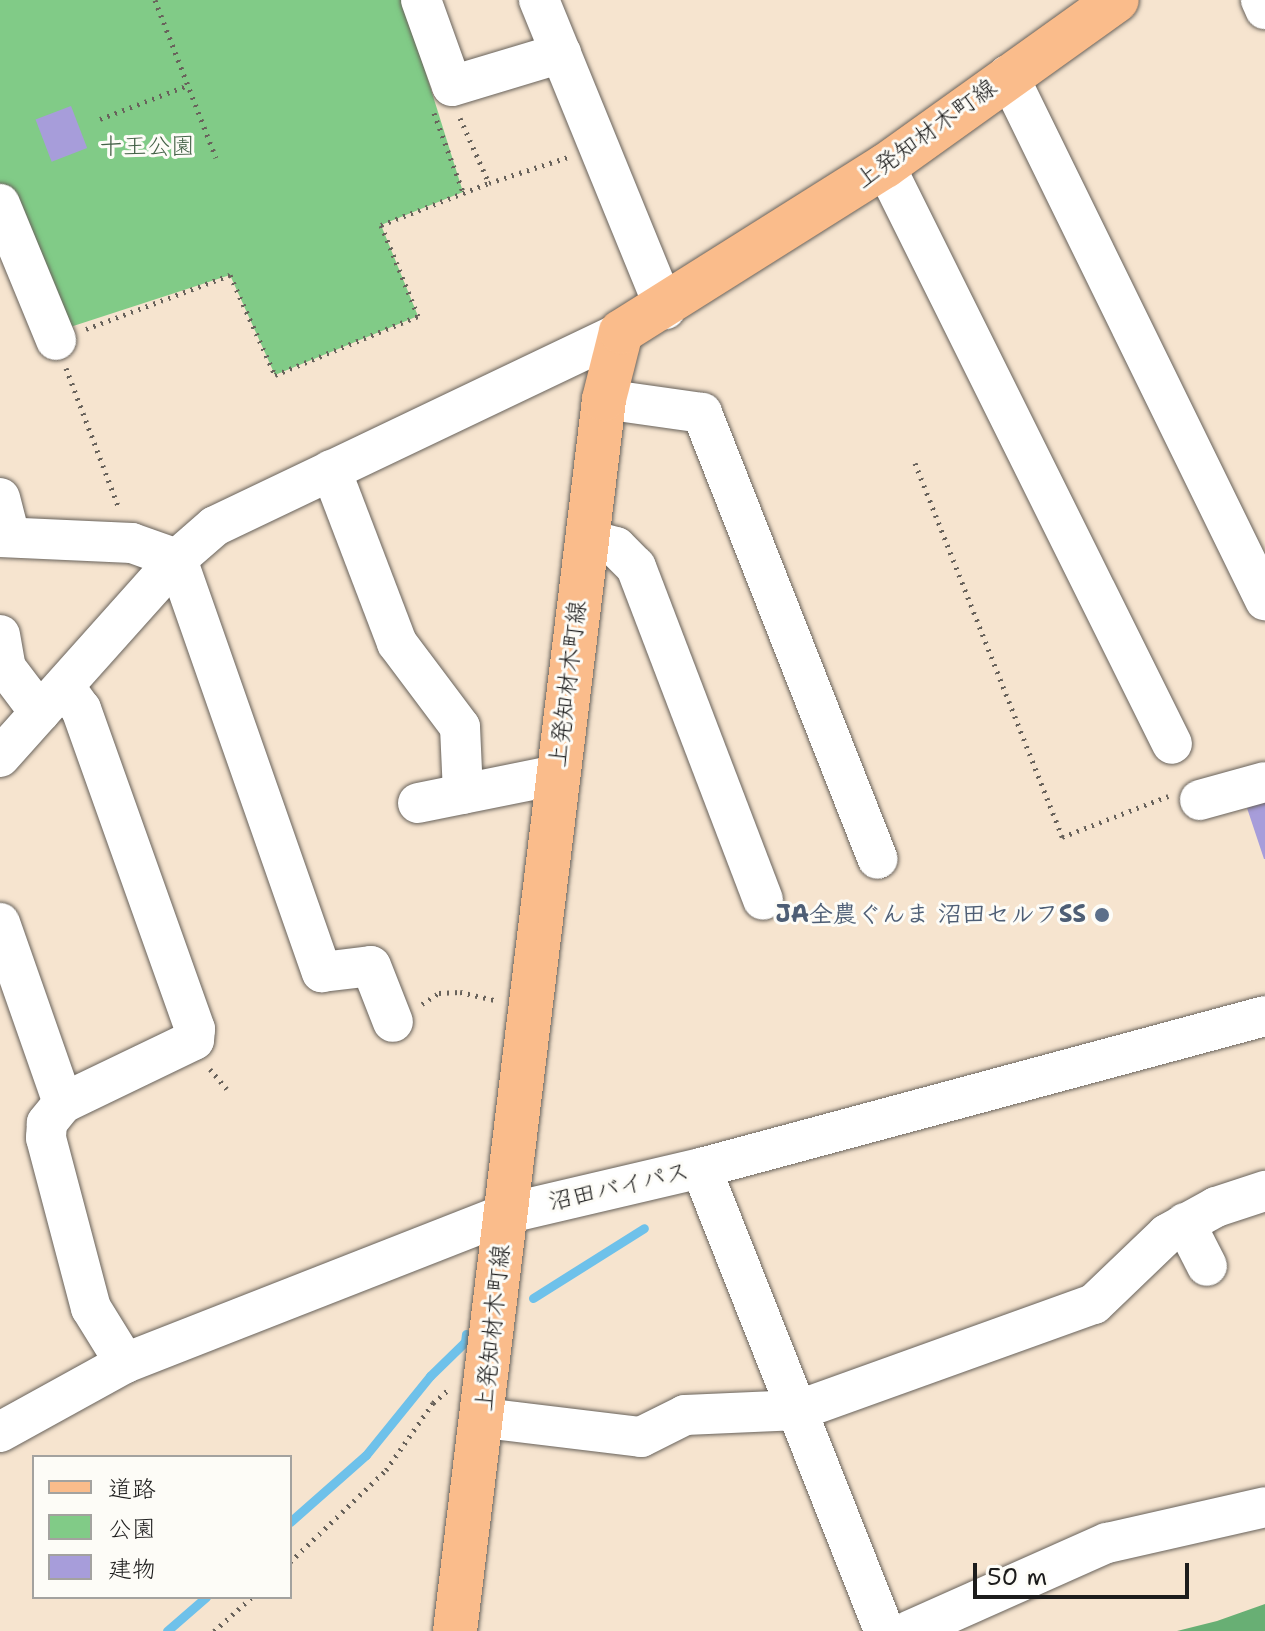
<!DOCTYPE html>
<html>
<head>
<meta charset="utf-8">
<style>
	body { margin:0 }
	#map { position:relative; width:1265px; height:1631px; overflow:hidden; background:#f6e4cf; font-family:"Shantell Sans","Klee One",sans-serif }
	div>[style] { position:absolute }
	.green>* { inset:0; background:#81cb87 }
	.forest>* { inset:0; background:#68af74 }
	.stream>* { height:9px; margin:-4.5px; padding:0 4.5px; transform-origin:4.5px; border-radius:4.5px; background:#6ec1ea }
	.building>* { inset:0; background:#a79dda; transform-origin:0 0 }
	.path>* { height:5px; margin-top:-2.5px; transform-origin:0; background:repeating-linear-gradient(90deg,#68625b 0 2px,transparent 0 8px) }
	.roads { filter:drop-shadow(0 0 2px #68625b) drop-shadow(0 0 2px #68625b) }
	.minor>* { height:40px; margin:-20px; padding:0 20px; transform-origin:20px; border-radius:20px; background:#fff }
	.major>* { height:44px; margin:-22px; padding:0 22px; transform-origin:22px; border-radius:22px; background:#fabc8b }
	.dots>* { width:22px; height:22px; translate:-50% -50%; box-sizing:border-box; border:4px solid #fdfcf7; border-radius:50% }
	span { translate:-50% -50%; white-space:nowrap; text-align:center; line-height:1.15; -webkit-text-stroke:6px #fdfcf7; paint-order:stroke }
	.street-label { font-size:24px; color:#1c1c1c }
	.park-label { font-size:24px; color:#446247 }
	.service-label { font-size:24px; color:#4e5e75; font-weight:700 }
	.right { translate:-100% -50%; text-align:right }
	.legend { position:absolute; left:32px; top:1455px; width:260px; height:144px; box-sizing:border-box; background:#fdfcf7; border:2px solid #a3a29f; margin:0; padding:10px 14px; list-style:none; font-size:24px; color:#1c1c1c }
	.legend li { display:flex; align-items:center; gap:16px; height:40px }
	.legend b { width:40px; border:2px solid #a3a29f }
	.scale { position:absolute; left:973px; top:1563px; width:216px; height:36px; box-sizing:border-box; border:4px solid #1c1c1c; border-top:0; padding-left:10px; font-size:24px; line-height:28px; white-space:nowrap; color:#1c1c1c; -webkit-text-stroke:6px #fdfcf7; paint-order:stroke }
</style>
</head>
<body>
<div id="map">
	<div class="green">
		<i style="clip-path:polygon(0 0,403px 0,463px 192px,381px 225px,418px 316px,275px 375px,230px 275px,61px 330px,0 183px)"></i>
	</div>
	<div class="forest">
		<i style="clip-path:polygon(1265px 1604px,1265px 1631px,1177px 1631px,1217px 1621px)"></i>
	</div>
	<div class="stream">
		<i style="left:533px;top:1298px;width:131px;rotate:-32.2deg"></i>
		<i style="left:290px;top:1522px;width:101px;rotate:-41.4deg"></i>
		<i style="left:366px;top:1455px;width:102px;rotate:-51deg"></i>
		<i style="left:430px;top:1376px;width:49px;rotate:-44.2deg"></i>
		<i style="left:465px;top:1342px;width:8px;rotate:-83deg"></i>
		<i style="left:167px;top:1631px;width:52px;rotate:-41.1deg"></i>
	</div>
	<div class="building">
		<i style="left:71px;top:106px;width:45px;height:38px;rotate:69deg"></i>
		<i style="clip-path:polygon(1265px 801px,1265px 859px,1264px 859px,1247px 808px)"></i>
	</div>
	<div class="path">
		<i style="left:155px;top:0;width:169px;rotate:68.9deg"></i>
		<i style="left:434px;top:113px;width:84px;rotate:69.8deg"></i>
		<i style="left:460px;top:118px;width:71px;rotate:66deg"></i>
		<i style="left:489px;top:183px;width:83px;rotate:-18.2deg"></i>
		<i style="left:100px;top:119px;width:92px;rotate:-21deg"></i>
		<i style="left:86px;top:329px;width:154px;rotate:-20.6deg"></i>
		<i style="left:230px;top:275px;width:110px;rotate:65.8deg"></i>
		<i style="left:275px;top:375px;width:155px;rotate:-22.4deg"></i>
		<i style="left:418px;top:316px;width:98px;rotate:-112.1deg"></i>
		<i style="left:381px;top:225px;width:116px;rotate:-21.3deg"></i>
		<i style="left:66px;top:368px;width:150px;rotate:69.3deg"></i>
		<i style="left:915px;top:463px;width:402px;rotate:68.5deg"></i>
		<i style="left:1062px;top:837px;width:114px;rotate:-21.1deg"></i>
		<i style="left:422px;top:1004px;width:20px;rotate:-33deg"></i>
		<i style="left:439px;top:993px;width:21px;rotate:-3deg"></i>
		<i style="left:460px;top:992px;width:37px;rotate:13deg"></i>
		<i style="left:210px;top:1069px;width:26px;rotate:50deg"></i>
		<i style="left:290px;top:1562px;width:133px;rotate:-43.8deg"></i>
		<i style="left:386px;top:1470px;width:82px;rotate:-55deg"></i>
		<i style="left:433px;top:1403px;width:21px;rotate:-41deg"></i>
		<i style="left:214px;top:1631px;width:51px;rotate:-41.8deg"></i>
	</div>
	<div class="roads">
		<div class="minor">
			<i style="left:421px;top:0;width:91px;rotate:70.2deg"></i>
			<i style="left:452px;top:86px;width:114px;rotate:-16.8deg"></i>
			<i style="left:539px;top:0;width:334px;rotate:67.8deg"></i>
			<i style="left:1261px;top:0;width:10px;rotate:66deg"></i>
			<i style="left:1008px;top:75px;width:585px;rotate:63.92deg"></i>
			<i style="left:885px;top:166px;width:645px;rotate:63.59deg"></i>
			<i style="left:0;top:204px;width:147px;rotate:67.6deg"></i>
			<i style="left:604px;top:399px;width:99px;rotate:8.1deg"></i>
			<i style="left:702px;top:413px;width:479px;rotate:68.5deg"></i>
			<i style="left:331px;top:470px;width:185px;rotate:69.1deg"></i>
			<i style="left:397px;top:643px;width:105px;rotate:53.1deg"></i>
			<i style="left:460px;top:727px;width:67px;rotate:87.4deg"></i>
			<i style="left:0;top:498px;width:40px;rotate:75.6deg"></i>
			<i style="left:0;top:537px;width:132px;rotate:2.6deg"></i>
			<i style="left:132px;top:543px;width:48px;rotate:19.6deg"></i>
			<i style="left:177px;top:559px;width:50px;rotate:-41deg"></i>
			<i style="left:215px;top:526px;width:450px;rotate:-25.5deg"></i>
			<i style="left:586px;top:539px;width:31px;rotate:15deg"></i>
			<i style="left:616px;top:547px;width:28px;rotate:45deg"></i>
			<i style="left:636px;top:567px;width:356px;rotate:69.1deg"></i>
			<i style="left:0;top:635px;width:34px;rotate:80deg"></i>
			<i style="left:6px;top:668px;width:56px;rotate:52.9deg"></i>
			<i style="left:64px;top:686px;width:29px;rotate:54deg"></i>
			<i style="left:81px;top:709px;width:340px;rotate:70.4deg"></i>
			<i style="left:195px;top:1029px;width:11px;rotate:95deg"></i>
			<i style="left:194px;top:1040px;width:145px;rotate:154.3deg"></i>
			<i style="left:63px;top:1103px;width:26px;rotate:129deg"></i>
			<i style="left:47px;top:1123px;width:15px;rotate:94deg"></i>
			<i style="left:46px;top:1138px;width:176px;rotate:75.2deg"></i>
			<i style="left:91px;top:1308px;width:65px;rotate:58.3deg"></i>
			<i style="left:0;top:757px;width:266px;rotate:-48.2deg"></i>
			<i style="left:177px;top:559px;width:438px;rotate:70.7deg"></i>
			<i style="left:322px;top:972px;width:49px;rotate:-7deg"></i>
			<i style="left:371px;top:966px;width:60px;rotate:68.6deg"></i>
			<i style="left:1200px;top:800px;width:67px;rotate:-15.5deg"></i>
			<i style="left:418px;top:803px;width:142px;rotate:-11.4deg"></i>
			<i style="left:0;top:923px;width:191px;rotate:70.7deg"></i>
			<i style="left:701px;top:1168px;width:498px;rotate:68.4deg"></i>
			<i style="left:1185px;top:1223px;width:48px;rotate:62.9deg"></i>
			<i style="left:484px;top:1418px;width:158px;rotate:6.9deg"></i>
			<i style="left:641px;top:1437px;width:49px;rotate:-26.6deg"></i>
			<i style="left:685px;top:1415px;width:114px;rotate:-2.5deg"></i>
			<i style="left:799px;top:1410px;width:313px;rotate:-19.8deg"></i>
			<i style="left:1094px;top:1304px;width:101px;rotate:-43.8deg"></i>
			<i style="left:1167px;top:1234px;width:56px;rotate:-28.9deg"></i>
			<i style="left:1216px;top:1207px;width:52px;rotate:-18.1deg"></i>
			<i style="left:0;top:1432px;width:143px;rotate:-28.9deg"></i>
			<i style="left:125px;top:1363px;width:408px;rotate:-21.4deg"></i>
			<i style="left:505px;top:1214px;width:201px;rotate:-13.2deg"></i>
			<i style="left:701px;top:1168px;width:584px;rotate:-15.08deg"></i>
			<i style="left:909px;top:1631px;width:217px;rotate:-24deg"></i>
			<i style="left:1107px;top:1543px;width:162px;rotate:-12.8deg"></i>
		</div>
		<div class="major">
			<i style="left:455px;top:1631px;width:1241px;rotate:-83.1deg"></i>
			<i style="left:604px;top:399px;width:69px;rotate:-75.8deg"></i>
			<i style="left:621px;top:332px;width:312px;rotate:-32.2deg"></i>
			<i style="left:885px;top:166px;width:285px;rotate:-35.6deg"></i>
		</div>
	</div>
	<div class="dots">
		<i style="left:1102px;top:915px;background:#5c6f8a"></i>
	</div>
	<div class="street-label">
		<span style="left:926px;top:134px;rotate:-36deg">上発知材木町線</span>
		<span style="left:568px;top:684px;rotate:-83deg">上発知材木町線</span>
		<span style="left:619px;top:1187px;rotate:-13deg">沼田バイパス</span>
		<span style="left:493px;top:1328px;rotate:-84deg">上発知材木町線</span>
	</div>
	<div class="park-label">
		<span style="left:147px;top:147px">十王公園</span>
	</div>
	<div class="service-label">
		<span class="right" style="left:1086px;top:915px">JA全農ぐんま 沼田セルフSS</span>
	</div>
	<ul class="legend">
	<li><b style="height:10px;background:#fabc8b"></b>道路</li>
	<li><b style="height:22px;background:#81cb87"></b>公園</li>
	<li><b style="height:22px;background:#a79dda"></b>建物</li>
	</ul>
	<div class="scale">50 m</div>
</div>
</body>
</html>
